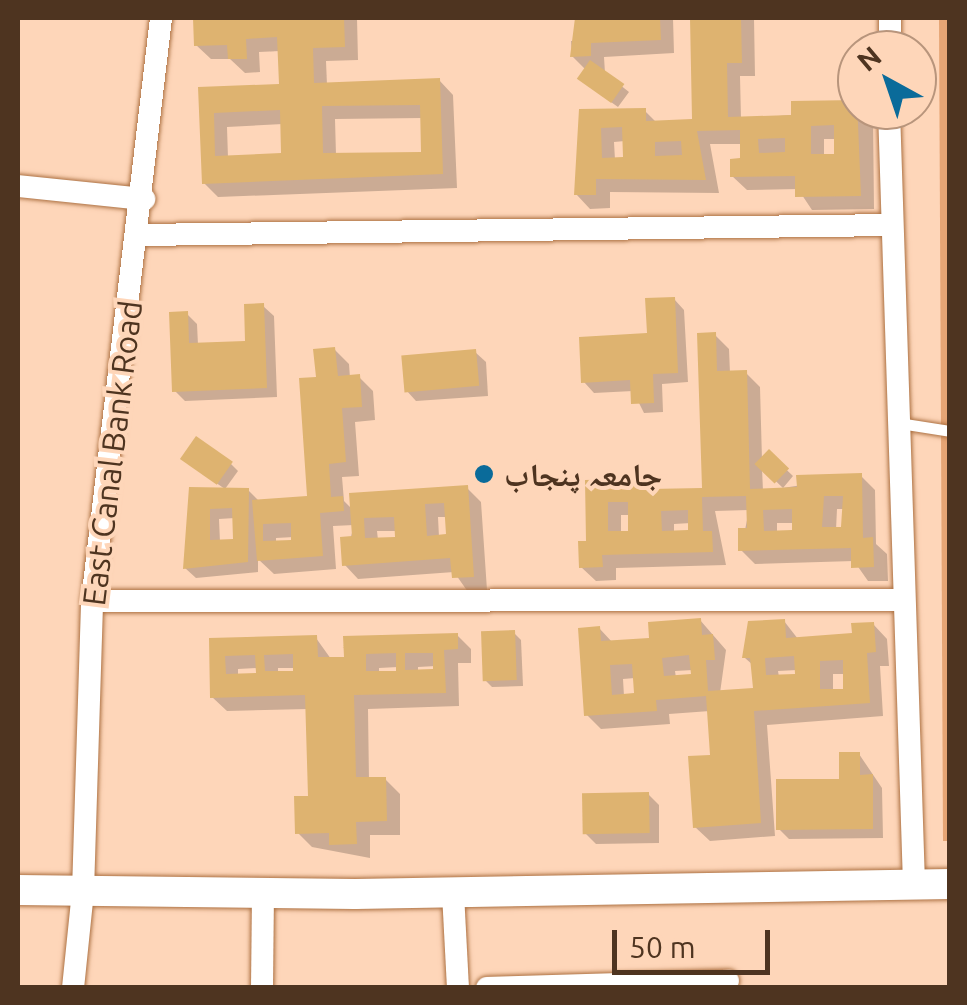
<!DOCTYPE html>
<html>
<head>
<meta charset="utf-8">
<style>
	body { margin:0 }
	#map { position:relative; width:967px; height:1005px; overflow:hidden; background:#fed6b9; font-family:Ubuntu,"Noto Naskh Arabic",sans-serif }
	div>[style] { position:absolute }
	.green>* { inset:0; background:#e6a575 }
	.shadow>* { inset:0; background:#0003 }
	.building>* { inset:0; background:#deb370; transform-origin:0 0 }
	.roads { filter:drop-shadow(0 0 2px #ad7142) drop-shadow(0 0 2px #ad7142) }
	.lane>* { height:11px; margin:-5.5px; padding:0 5.5px; transform-origin:5.5px; border-radius:5.5px; background:#fff }
	.street>* { height:22px; margin:-11px; padding:0 11px; transform-origin:11px; border-radius:11px; background:#fff }
	.secondary>* { height:30px; margin:-15px; padding:0 15px; transform-origin:15px; border-radius:15px; background:#fff }
	.dots>* { width:28px; height:28px; translate:-50% -50%; box-sizing:border-box; border:5px solid #fed6b9; border-radius:50% }
	span { translate:-50% -50%; white-space:nowrap; text-align:center; line-height:1.15; -webkit-text-stroke:8px #fed6b9; paint-order:stroke }
	.street-label { font-size:32px; color:#4e3420 }
	.poi-label { font-size:32px; color:#4e3420; font-weight:700 }
	.left { translate:0 -50%; text-align:left }
	.frame { position:absolute; inset:0; border:20px solid #4e3420; pointer-events:none }
	.north { position:absolute; left:837px; top:30px; width:100px; height:100px; box-sizing:border-box; background:#fed6b9; border:2px solid #b8957c; border-radius:50%; rotate:320deg; font-size:28px; font-weight:700; line-height:40px; text-align:center; color:#4e3420 }
	.north::after { content:''; display:block; margin:auto; width:35px; height:45px; background:#0a6b9a; clip-path:polygon(50% 0,100% 100%,50% 72%,0 100%) }
	.scale { position:absolute; left:612px; top:930px; width:158px; height:45px; box-sizing:border-box; border:5px solid #4e3420; border-top:0; padding-left:12px; font-size:30px; line-height:35px; white-space:nowrap; color:#4e3420; -webkit-text-stroke:8px #fed6b9; paint-order:stroke }
</style>
</head>
<body>
<div id="map">
	<div class="green">
		<i style="clip-path:polygon(939px 18px,950px 18px,950px 841px,943px 841px)"></i>
	</div>
	<div class="shadow">
		<i style="clip-path:polygon(evenodd,195px 18px,357px 18px,358px 60px,326px 61px,327px 85px,439px 80px,453px 95px,457px 188px,218px 197px,204px 183px,201px 90px,281px 86px,280px 51px,259px 52px,260px 72px,245px 73px,230px 59px,211px 59px,196px 45px,195px 18px,423px 118px,423px 154px,336px 155px,335px 119px,423px 118px,195px 18px,283px 124px,284px 156px,228px 158px,227px 127px,283px 124px)"></i>
		<i style="clip-path:polygon(576px 18px,673px 18px,674px 53px,604px 57px,605px 73px,629px 92px,618px 107px,587px 85px,586px 70px,572px 56px,571px 41px,579px 41px)"></i>
		<i style="clip-path:polygon(evenodd,693px 18px,754px 18px,755px 76px,740px 76px,741px 119px,857px 110px,873px 116px,874px 209px,812px 210px,798px 189px,747px 190px,732px 176px,743px 161px,742px 144px,710px 144px,719px 193px,610px 192px,610px 208px,590px 209px,576px 194px,581px 112px,645px 111px,657px 123px,695px 122px,693px 18px,824px 139px,837px 139px,837px 157px,824px 157px,824px 139px,693px 18px,625px 141px,626px 159px,615px 160px,614px 142px,625px 141px)"></i>
		<i style="clip-path:polygon(674px 299px,684px 310px,688px 382px,662px 384px,663px 412px,644px 413px,633px 391px,594px 393px,584px 382px,649px 336px)"></i>
		<i style="clip-path:polygon(263px 306px,274px 316px,277px 397px,185px 401px,175px 391px,187px 314px,197px 324px,198px 345px,248px 343px)"></i>
		<i style="clip-path:polygon(evenodd,715px 335px,729px 349px,730px 373px,746px 373px,760px 387px,762px 460px,769px 453px,793px 476px,783px 488px,762px 468px,763px 491px,861px 476px,875px 490px,876px 544px,887px 554px,888px 581px,868px 581px,854px 561px,755px 564px,741px 550px,749px 510px,715px 511px,726px 565px,616px 568px,616px 580px,596px 581px,581px 567px,589px 543px,587px 482px,649px 480px,660px 491px,704px 490px,715px 335px,837px 509px,845px 509px,844px 530px,836px 530px,837px 509px,715px 335px,621px 515px,630px 515px,631px 533px,621px 533px,621px 515px,715px 335px,691px 523px,691px 532px,674px 533px,674px 524px,691px 523px,715px 335px,777px 523px,795px 523px,795px 533px,777px 533px,777px 523px)"></i>
		<i style="clip-path:polygon(evenodd,335px 350px,349px 364px,350px 378px,359px 377px,373px 391px,375px 420px,355px 422px,359px 476px,342px 477px,344px 501px,353px 510px,467px 488px,481px 502px,487px 590px,468px 592px,454px 572px,358px 579px,344px 564px,354px 525px,333px 526px,336px 569px,274px 574px,258px 559px,258px 572px,196px 578px,185px 568px,191px 490px,248px 490px,260px 502px,310px 498px,318px 379px,335px 350px,438px 517px,447px 517px,449px 537px,439px 537px,438px 517px,335px 350px,235px 518px,235px 542px,220px 542px,219px 519px,235px 518px,335px 350px,377px 531px,397px 531px,397px 540px,378px 540px,377px 531px,335px 350px,294px 537px,294px 543px,276px 543px,276px 538px,294px 537px)"></i>
		<i style="clip-path:polygon(475px 352px,486px 362px,488px 396px,416px 401px,406px 390px)"></i>
		<i style="clip-path:polygon(231px 464px,238px 471px,225px 489px,190px 465px)"></i>
		<i style="clip-path:polygon(evenodd,700px 620px,726px 650px,720px 693px,755px 690px,754px 666px,745px 658px,784px 621px,798px 639px,854px 635px,873px 624px,887px 639px,889px 666px,880px 666px,883px 716px,767px 725px,775px 836px,710px 841px,695px 827px,713px 757px,710px 711px,669px 714px,670px 724px,601px 729px,587px 715px,599px 628px,613px 643px,651px 640px,700px 620px,693px 670px,694px 676px,676px 678px,675px 671px,693px 670px,700px 620px,797px 670px,797px 676px,779px 677px,778px 671px,797px 670px,700px 620px,833px 674px,845px 674px,845px 691px,833px 692px,833px 674px,700px 620px,635px 678px,636px 696px,624px 696px,623px 679px,635px 678px)"></i>
		<i style="clip-path:polygon(514px 633px,521px 640px,523px 686px,492px 687px,485px 680px)"></i>
		<i style="clip-path:polygon(evenodd,457px 635px,471px 649px,471px 663px,458px 663px,459px 706px,368px 709px,369px 780px,385px 779px,400px 794px,400px 835px,370px 835px,370px 858px,312px 847px,298px 833px,310px 798px,308px 709px,227px 711px,212px 697px,211px 641px,316px 638px,331px 659px,346px 659px,346px 638px,457px 635px,436px 666px,436px 672px,418px 672px,418px 667px,436px 666px,457px 635px,398px 667px,398px 673px,379px 674px,379px 668px,398px 667px,457px 635px,258px 668px,258px 675px,238px 676px,238px 669px,258px 668px,457px 635px,278px 668px,296px 668px,296px 673px,278px 674px,278px 668px)"></i>
		<i style="clip-path:polygon(859px 754px,882px 788px,883px 838px,789px 839px,779px 829px,842px 781px)"></i>
		<i style="clip-path:polygon(648px 794px,659px 805px,659px 843px,596px 844px,585px 833px)"></i>
	</div>
	<div class="building">
		<i style="clip-path:polygon(evenodd,193px 18px,344px 18px,345px 47px,313px 48px,314px 83px,440px 78px,443px 174px,202px 184px,198px 87px,279px 84px,277px 37px,246px 39px,247px 59px,228px 59px,227px 45px,194px 46px,193px 18px,420px 105px,421px 152px,323px 153px,322px 106px,420px 105px,193px 18px,280px 110px,281px 153px,215px 156px,214px 113px,280px 110px)"></i>
		<i style="clip-path:polygon(575px 18px,660px 18px,661px 40px,591px 43px,591px 56px,570px 57px)"></i>
		<i style="clip-path:polygon(evenodd,690px 18px,741px 18px,742px 63px,727px 63px,728px 117px,791px 115px,791px 101px,857px 100px,861px 196px,795px 197px,795px 176px,730px 177px,730px 159px,740px 158px,740px 130px,697px 131px,706px 180px,596px 179px,596px 195px,574px 195px,579px 109px,646px 108px,646px 121px,692px 119px,690px 18px,834px 125px,834px 154px,811px 154px,811px 126px,834px 125px,690px 18px,622px 127px,623px 157px,602px 158px,601px 128px,622px 127px,690px 18px,785px 138px,785px 152px,759px 153px,758px 139px,785px 138px,690px 18px,681px 141px,682px 155px,655px 156px,655px 142px,681px 141px)"></i>
		<i style="left:590px;top:60px;width:42px;height:23px;rotate:35deg"></i>
		<i style="clip-path:polygon(675px 297px,678px 373px,653px 374px,654px 403px,631px 404px,630px 380px,581px 383px,579px 337px,647px 333px,645px 298px)"></i>
		<i style="clip-path:polygon(264px 303px,267px 388px,172px 392px,169px 312px,188px 311px,189px 343px,245px 341px,244px 304px)"></i>
		<i style="clip-path:polygon(evenodd,716px 332px,717px 371px,747px 370px,750px 489px,797px 487px,796px 475px,862px 473px,863px 538px,873px 537px,874px 567px,851px 568px,851px 548px,738px 551px,738px 528px,747px 528px,746px 496px,702px 497px,703px 531px,712px 531px,713px 552px,602px 555px,603px 567px,579px 568px,578px 541px,586px 541px,585px 480px,650px 478px,650px 489px,702px 488px,697px 333px,716px 332px,824px 496px,843px 496px,841px 527px,822px 527px,824px 496px,716px 332px,608px 502px,628px 502px,628px 531px,608px 531px,608px 502px,716px 332px,792px 509px,792px 530px,764px 531px,763px 510px,792px 509px,716px 332px,688px 510px,688px 530px,662px 531px,661px 511px,688px 510px)"></i>
		<i style="clip-path:polygon(evenodd,335px 347px,338px 376px,360px 374px,362px 407px,342px 408px,346px 462px,329px 464px,331px 497px,343px 496px,344px 511px,320px 513px,323px 556px,257px 561px,252px 500px,307px 496px,299px 378px,316px 377px,313px 349px,335px 347px,291px 523px,291px 540px,263px 541px,263px 524px,291px 523px)"></i>
		<i style="left:476px;top:349px;width:37px;height:75px;rotate:85deg"></i>
		<i style="left:196px;top:436px;width:45px;height:28px;rotate:35deg"></i>
		<i style="left:769px;top:449px;width:28px;height:21px;rotate:44deg"></i>
		<i style="clip-path:polygon(evenodd,468px 485px,474px 577px,452px 578px,450px 558px,342px 566px,340px 537px,352px 536px,349px 493px,468px 485px,444px 503px,446px 534px,427px 536px,425px 504px,444px 503px,468px 485px,394px 517px,395px 537px,365px 538px,364px 518px,394px 517px)"></i>
		<i style="clip-path:polygon(evenodd,189px 487px,249px 488px,248px 562px,183px 569px,189px 487px,232px 508px,233px 539px,210px 540px,210px 509px,232px 508px)"></i>
		<i style="clip-path:polygon(evenodd,701px 618px,702px 635px,713px 634px,715px 660px,706px 660px,708px 691px,753px 688px,750px 658px,742px 658px,748px 621px,785px 619px,786px 638px,852px 633px,851px 623px,874px 622px,876px 652px,867px 653px,870px 703px,754px 711px,761px 823px,693px 828px,688px 756px,710px 755px,706px 696px,656px 700px,657px 711px,584px 716px,578px 628px,600px 626px,601px 641px,649px 638px,648px 622px,701px 618px,689px 655px,691px 674px,664px 676px,662px 658px,689px 655px,701px 618px,794px 656px,795px 674px,766px 675px,765px 658px,794px 656px,701px 618px,843px 660px,843px 689px,820px 689px,820px 661px,843px 660px,701px 618px,632px 664px,634px 693px,612px 695px,610px 665px,632px 664px)"></i>
		<i style="left:515px;top:630px;width:50px;height:34px;rotate:88deg"></i>
		<i style="clip-path:polygon(evenodd,458px 633px,458px 649px,444px 650px,446px 693px,354px 695px,356px 777px,386px 777px,387px 821px,356px 822px,357px 844px,329px 845px,329px 833px,295px 834px,294px 796px,308px 796px,305px 695px,210px 698px,209px 638px,317px 635px,318px 657px,344px 657px,343px 636px,458px 633px,396px 653px,396px 671px,366px 671px,366px 654px,396px 653px,458px 633px,405px 653px,433px 653px,433px 669px,405px 670px,405px 653px,458px 633px,293px 654px,293px 671px,265px 671px,264px 655px,293px 654px,458px 633px,255px 655px,256px 673px,226px 674px,225px 656px,255px 655px)"></i>
		<i style="clip-path:polygon(839px 752px,860px 752px,860px 775px,873px 774px,873px 829px,776px 830px,776px 779px,839px 779px)"></i>
		<i style="left:649px;top:792px;width:41px;height:67px;rotate:89deg"></i>
	</div>
	<div class="roads">
		<div class="lane">
			<i style="left:899px;top:423px;width:52px;rotate:8.9deg"></i>
		</div>
		<div class="street">
			<i style="left:890px;top:50px;width:32px;rotate:-90deg"></i>
			<i style="left:889px;top:110px;width:775px;rotate:88.15deg"></i>
			<i style="left:18px;top:186px;width:127px;rotate:5.9deg"></i>
			<i style="left:139px;top:235px;width:750px;rotate:-0.76deg"></i>
			<i style="left:92px;top:601px;width:808px;rotate:-0.07deg"></i>
			<i style="left:453px;top:893px;width:95px;rotate:87deg"></i>
			<i style="left:73px;top:988px;width:98px;rotate:-84.1deg"></i>
			<i style="left:83px;top:891px;width:290px;rotate:-88.2deg"></i>
			<i style="left:92px;top:601px;width:587px;rotate:-83.25deg"></i>
			<i style="left:262px;top:988px;width:95px;rotate:-89.4deg"></i>
			<i style="left:487px;top:988px;width:241px;rotate:-1.7deg"></i>
		</div>
		<div class="secondary">
			<i style="left:18px;top:890px;width:337px;rotate:0.7deg"></i>
			<i style="left:355px;top:894px;width:595px;rotate:-0.96deg"></i>
		</div>
	</div>
	<div class="dots">
		<i style="left:484px;top:474px;background:#0a6b9a"></i>
	</div>
	<div class="street-label">
		<span style="left:112px;top:453px;rotate:-83deg">East Canal Bank Road</span>
	</div>
	<div class="poi-label">
		<span class="left" style="left:504px;top:474px">جامعہ پنجاب</span>
	</div>
	<div class="frame"></div>
	<div class="north">N</div>
	<div class="scale">50 m</div>
</div>
</body>
</html>
